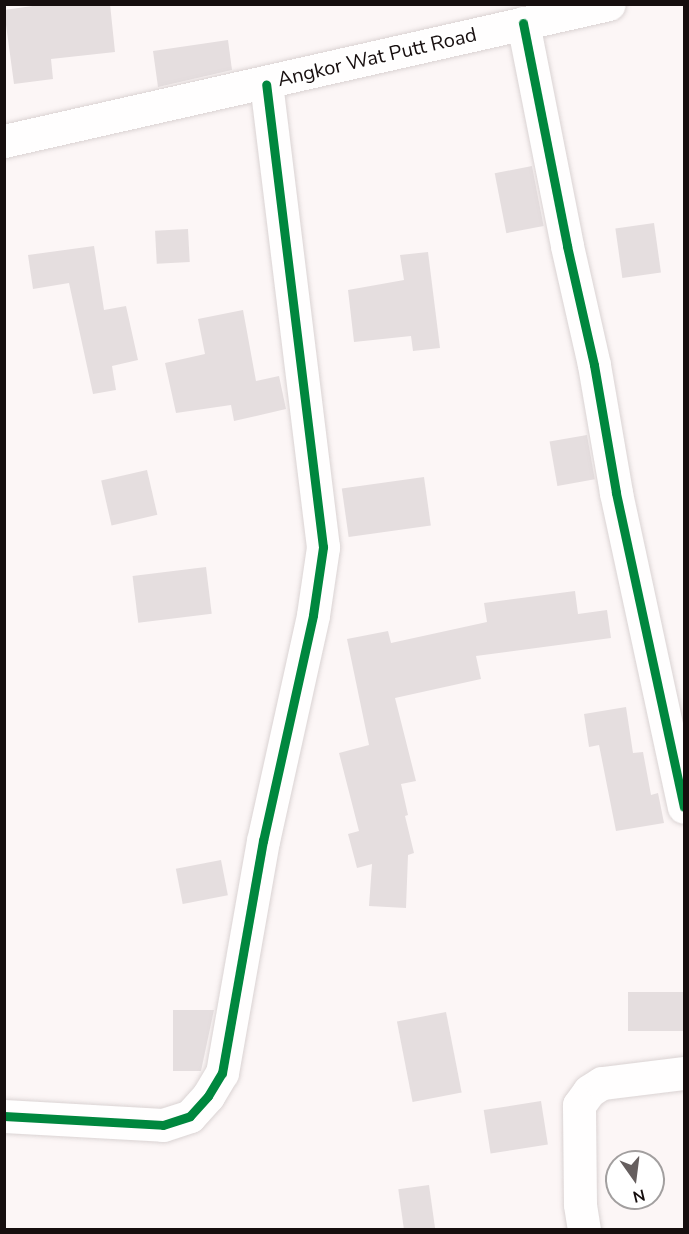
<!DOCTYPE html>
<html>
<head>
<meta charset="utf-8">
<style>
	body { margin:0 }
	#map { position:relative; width:689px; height:1234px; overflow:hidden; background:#fcf6f6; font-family:"Nunito Sans",sans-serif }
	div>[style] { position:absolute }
	.building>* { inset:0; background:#e5dedf; transform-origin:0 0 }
	.roads { filter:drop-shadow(0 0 2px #dad3d3) drop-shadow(0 0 2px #dad3d3) }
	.minor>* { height:33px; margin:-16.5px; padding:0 16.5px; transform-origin:16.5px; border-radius:16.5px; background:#fffefe }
	.cycleway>* { height:9px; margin:-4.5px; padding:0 4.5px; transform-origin:4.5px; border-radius:4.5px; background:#00873e }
	span { translate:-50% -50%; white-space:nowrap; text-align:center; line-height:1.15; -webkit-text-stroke:4.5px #fff; paint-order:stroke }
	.street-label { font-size:20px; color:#160e0e }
	.frame { position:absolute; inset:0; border:6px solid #160e0e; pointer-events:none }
	.north { position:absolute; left:605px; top:1150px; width:60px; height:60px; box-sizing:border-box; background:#fff; border:2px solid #a29f9f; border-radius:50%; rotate:166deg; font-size:16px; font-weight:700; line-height:24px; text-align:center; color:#160e0e }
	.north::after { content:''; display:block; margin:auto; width:21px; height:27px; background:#665f5f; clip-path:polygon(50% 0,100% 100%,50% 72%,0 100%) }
</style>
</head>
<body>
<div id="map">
	<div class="building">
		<i style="clip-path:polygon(47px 4px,110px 4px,115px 52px,51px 59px,53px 79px,14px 84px,4px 10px)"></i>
		<i style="clip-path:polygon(228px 40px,232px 70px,158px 87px,153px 51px)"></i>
		<i style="left:532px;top:166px;width:61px;height:38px;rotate:79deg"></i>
		<i style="left:654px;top:223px;width:50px;height:39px;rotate:82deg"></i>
		<i style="left:188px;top:229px;width:33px;height:33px;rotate:87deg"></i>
		<i style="clip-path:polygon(94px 246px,104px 310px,126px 306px,138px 360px,112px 366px,116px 390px,93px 394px,69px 283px,33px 289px,28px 255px)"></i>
		<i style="clip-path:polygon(428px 252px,440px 348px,413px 351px,411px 336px,354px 342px,348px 290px,404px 280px,400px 255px)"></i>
		<i style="clip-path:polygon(243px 310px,256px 381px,279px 376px,286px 409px,234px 421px,231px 405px,176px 413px,165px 363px,205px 354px,198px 319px)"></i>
		<i style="left:587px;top:435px;width:45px;height:38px;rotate:80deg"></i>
		<i style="left:147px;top:470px;width:46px;height:47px;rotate:77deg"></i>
		<i style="left:424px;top:477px;width:49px;height:83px;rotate:82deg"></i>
		<i style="left:206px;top:567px;width:47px;height:74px;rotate:83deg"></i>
		<i style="clip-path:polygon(575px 591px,578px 614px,607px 610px,611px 638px,476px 656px,481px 679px,395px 698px,416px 781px,401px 784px,408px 815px,405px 816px,414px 853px,408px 855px,406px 908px,369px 906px,372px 864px,357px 868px,348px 834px,359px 831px,339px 753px,369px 745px,347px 639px,388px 631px,391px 643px,487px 622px,484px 603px)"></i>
		<i style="clip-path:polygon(626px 707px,633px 753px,643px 752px,651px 795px,658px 793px,664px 823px,616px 831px,599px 745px,589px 747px,584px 714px)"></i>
		<i style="left:221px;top:860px;width:36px;height:46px;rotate:79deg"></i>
		<i style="left:684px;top:992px;width:39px;height:56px;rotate:90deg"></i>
		<i style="clip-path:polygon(173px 1010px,214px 1010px,201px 1071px,173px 1071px)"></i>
		<i style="left:446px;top:1012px;width:82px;height:50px;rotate:79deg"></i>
		<i style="left:541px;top:1101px;width:44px;height:58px;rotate:81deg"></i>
		<i style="left:429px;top:1185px;width:45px;height:31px;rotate:82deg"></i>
	</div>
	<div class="roads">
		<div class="minor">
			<i style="left:523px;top:23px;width:227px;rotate:78.8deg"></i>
			<i style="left:567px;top:246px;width:122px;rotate:77.2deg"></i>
			<i style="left:594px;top:365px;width:130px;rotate:80.2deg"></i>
			<i style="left:616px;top:493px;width:321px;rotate:77.8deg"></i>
			<i style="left:4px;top:141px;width:620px;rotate:-12.76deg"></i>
			<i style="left:4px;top:1116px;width:159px;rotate:3.2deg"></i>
			<i style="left:163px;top:1125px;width:28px;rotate:-18deg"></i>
			<i style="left:190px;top:1116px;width:27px;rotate:-48deg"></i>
			<i style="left:208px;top:1096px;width:27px;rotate:-59deg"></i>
			<i style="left:222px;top:1073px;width:236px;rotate:-80deg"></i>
			<i style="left:263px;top:841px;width:231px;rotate:-77.5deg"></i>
			<i style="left:313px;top:615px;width:69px;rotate:-81.6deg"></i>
			<i style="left:323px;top:547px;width:466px;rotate:-97deg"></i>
			<i style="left:584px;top:1230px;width:26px;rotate:-99deg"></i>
			<i style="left:580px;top:1204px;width:99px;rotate:-90.6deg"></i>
			<i style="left:579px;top:1105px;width:17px;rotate:-54deg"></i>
			<i style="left:589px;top:1091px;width:15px;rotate:-32deg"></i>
			<i style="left:602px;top:1083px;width:83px;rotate:-7deg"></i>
		</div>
	</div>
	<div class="cycleway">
		<i style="left:523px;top:23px;width:227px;rotate:78.8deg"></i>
		<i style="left:567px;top:246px;width:122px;rotate:77.2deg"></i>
		<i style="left:594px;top:365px;width:130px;rotate:80.2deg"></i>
		<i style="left:616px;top:493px;width:321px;rotate:77.8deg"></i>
		<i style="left:4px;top:1116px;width:159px;rotate:3.2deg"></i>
		<i style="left:163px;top:1125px;width:28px;rotate:-18deg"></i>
		<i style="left:190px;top:1116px;width:27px;rotate:-48deg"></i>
		<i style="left:208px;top:1096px;width:27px;rotate:-59deg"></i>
		<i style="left:222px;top:1073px;width:236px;rotate:-80deg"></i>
		<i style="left:263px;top:841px;width:231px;rotate:-77.5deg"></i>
		<i style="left:313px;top:615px;width:69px;rotate:-81.6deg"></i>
		<i style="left:323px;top:547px;width:466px;rotate:-97deg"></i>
	</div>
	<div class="street-label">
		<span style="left:377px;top:57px;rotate:-13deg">Angkor Wat Putt Road</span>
	</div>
	<div class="frame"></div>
	<div class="north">N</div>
</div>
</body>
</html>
